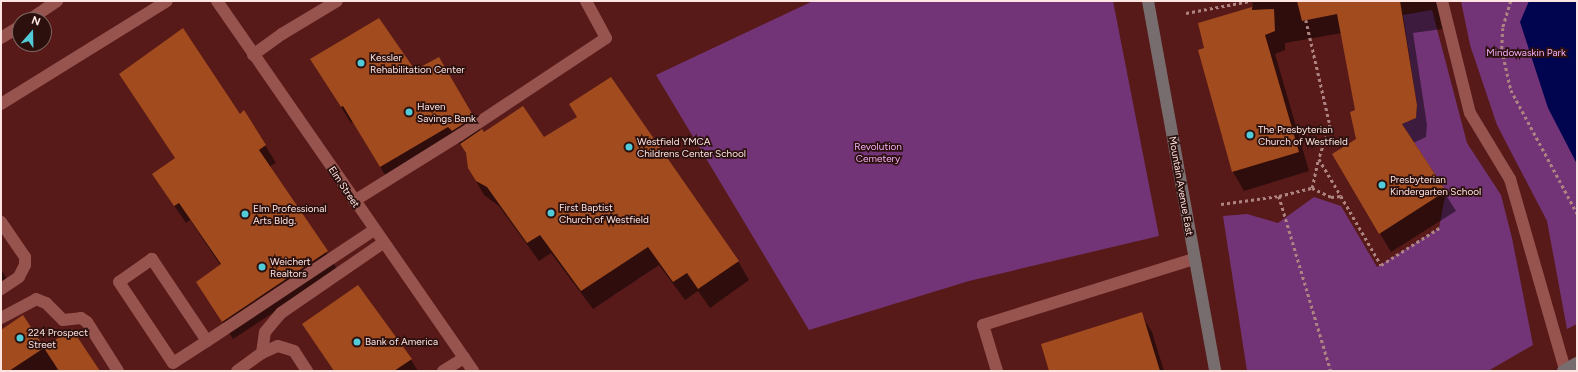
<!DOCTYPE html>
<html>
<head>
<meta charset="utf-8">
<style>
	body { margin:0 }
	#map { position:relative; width:1578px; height:372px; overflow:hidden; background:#571a18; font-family:Figtree,sans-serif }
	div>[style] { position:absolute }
	.green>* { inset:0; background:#723476 }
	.water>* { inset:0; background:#01054f }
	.shadow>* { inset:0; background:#0007 }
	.building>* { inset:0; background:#a14b1e }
	.path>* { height:2.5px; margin-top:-1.25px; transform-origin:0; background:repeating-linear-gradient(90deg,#ae8482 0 3px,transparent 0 6px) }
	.lane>* { height:12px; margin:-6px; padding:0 6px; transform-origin:6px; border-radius:6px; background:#97534e }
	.street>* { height:12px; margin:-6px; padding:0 6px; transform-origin:6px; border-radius:6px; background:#97534e }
	.secondary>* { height:12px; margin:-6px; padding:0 6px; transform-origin:6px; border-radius:6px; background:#786d6e }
	.dots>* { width:11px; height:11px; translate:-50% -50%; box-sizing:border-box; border:2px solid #2b100e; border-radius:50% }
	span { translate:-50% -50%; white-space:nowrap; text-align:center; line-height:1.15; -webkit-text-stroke:3.5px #2b100e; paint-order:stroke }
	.park-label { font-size:10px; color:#f5aef8 }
	.poi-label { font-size:10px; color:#fde5e2 }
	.left { translate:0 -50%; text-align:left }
	.street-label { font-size:10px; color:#fde5e2 }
	.frame { position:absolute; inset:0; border:2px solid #fde5e2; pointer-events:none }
	.north { position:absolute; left:12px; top:12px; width:40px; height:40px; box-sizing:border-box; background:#2b100e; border:1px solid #7f6563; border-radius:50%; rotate:20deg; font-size:11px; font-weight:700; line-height:16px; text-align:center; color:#fde5e2 }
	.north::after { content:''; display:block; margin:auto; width:14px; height:18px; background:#52cbd8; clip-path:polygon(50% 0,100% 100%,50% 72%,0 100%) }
</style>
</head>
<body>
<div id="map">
	<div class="green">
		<i style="clip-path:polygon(813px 1px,1113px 1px,1159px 236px,969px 281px,809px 330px,656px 75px)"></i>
		<i style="clip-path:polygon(1461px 1px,1577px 1px,1577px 324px,1567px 329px,1547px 221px,1497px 125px,1470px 45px)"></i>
		<i style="clip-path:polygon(1432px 10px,1467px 143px,1501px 195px,1512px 238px,1533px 345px,1488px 371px,1247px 371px,1223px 216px,1247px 214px,1278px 223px,1314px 197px,1341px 206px,1377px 267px,1439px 228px,1446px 191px,1402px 124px,1416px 118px,1417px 105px,1403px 15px)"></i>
	</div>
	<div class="water">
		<i style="clip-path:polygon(1529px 1px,1577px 1px,1577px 164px,1548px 108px,1520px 22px)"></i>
	</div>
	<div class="shadow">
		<i style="clip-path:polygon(1252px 1px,1437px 1px,1442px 29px,1413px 33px,1427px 125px,1426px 137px,1413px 143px,1456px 211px,1391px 252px,1333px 154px,1357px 139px,1357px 110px,1342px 33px,1285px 43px,1285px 50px,1275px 54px,1309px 171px,1244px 191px,1233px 172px,1199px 51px,1205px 49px,1199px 23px,1253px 8px)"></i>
		<i style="clip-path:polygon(438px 58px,483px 134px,543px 138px,738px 261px,749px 280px,710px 308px,698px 291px,685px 300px,659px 265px,593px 309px,551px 253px,539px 261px,499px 206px,484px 195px,473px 176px,467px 155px,458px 142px,390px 183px,353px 122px,351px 123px,311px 60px,415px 72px)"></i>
		<i style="clip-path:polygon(121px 74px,240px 115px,265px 145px,276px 163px,269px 167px,338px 270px,233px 339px,197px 282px,221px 266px,190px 220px,186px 223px,153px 174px,176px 159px)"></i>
		<i style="clip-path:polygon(1px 269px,12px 288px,1px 295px)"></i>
		<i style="clip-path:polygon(358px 287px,411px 360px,418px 371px,334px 371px,303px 324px)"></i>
		<i style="clip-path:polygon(1141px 314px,1152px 332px,1164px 371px,1050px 371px)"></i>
		<i style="clip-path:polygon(22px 317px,44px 349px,71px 330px,99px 371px,59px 371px,57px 369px,54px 371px,1px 371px,1px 331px)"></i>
	</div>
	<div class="building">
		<i style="clip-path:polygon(1297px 1px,1400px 1px,1417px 105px,1416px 118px,1402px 124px,1446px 191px,1379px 234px,1332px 154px,1356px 139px,1350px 112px,1355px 110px,1337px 14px,1302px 21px)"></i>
		<i style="clip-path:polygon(1252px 7px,1252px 10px,1274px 9px,1275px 31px,1265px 35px,1299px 152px,1232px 172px,1198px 50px,1204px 48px,1198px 23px)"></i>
		<i style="clip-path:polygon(379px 18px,415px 70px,439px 57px,474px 117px,452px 131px,448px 127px,380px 167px,343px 106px,341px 107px,310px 59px)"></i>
		<i style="clip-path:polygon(183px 28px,240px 114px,244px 110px,266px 145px,259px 150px,328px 251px,222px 322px,196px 282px,221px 264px,179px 203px,174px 206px,152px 174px,175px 158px,119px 74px)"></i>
		<i style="clip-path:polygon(611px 77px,739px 261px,698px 289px,687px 273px,673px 282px,648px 247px,581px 291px,540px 235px,527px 243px,487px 187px,476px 181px,468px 168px,466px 153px,460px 144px,482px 129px,484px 132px,523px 106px,544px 137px,577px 117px,569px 104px)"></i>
		<i style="clip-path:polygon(358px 285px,412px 359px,394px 371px,334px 371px,302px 324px)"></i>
		<i style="clip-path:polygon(1142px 312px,1160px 371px,1049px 371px,1041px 344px)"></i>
		<i style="clip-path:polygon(23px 315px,44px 347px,72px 329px,100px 371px,59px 371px,44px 348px,9px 371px,1px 371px,1px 330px)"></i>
	</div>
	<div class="path">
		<i style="left:1260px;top:1px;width:8px"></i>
		<i style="left:1511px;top:1px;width:28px;rotate:107deg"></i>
		<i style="left:1503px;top:28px;width:22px;rotate:93deg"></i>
		<i style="left:1502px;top:50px;width:41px;rotate:77.3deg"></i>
		<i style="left:1511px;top:90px;width:140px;rotate:61.8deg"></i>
		<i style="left:1186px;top:13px;width:65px;rotate:-10.6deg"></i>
		<i style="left:1306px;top:20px;width:108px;rotate:77.1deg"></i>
		<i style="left:1330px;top:125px;width:36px;rotate:108deg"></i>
		<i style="left:1319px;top:159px;width:43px;rotate:59.3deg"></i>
		<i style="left:1312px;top:188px;width:29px;rotate:-78deg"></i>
		<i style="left:1279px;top:196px;width:34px;rotate:-14deg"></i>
		<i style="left:1312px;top:188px;width:21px;rotate:25deg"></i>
		<i style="left:1331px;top:197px;width:10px;rotate:-6deg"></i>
		<i style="left:1341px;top:196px;width:80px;rotate:59.9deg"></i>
		<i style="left:1381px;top:265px;width:69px;rotate:-32.5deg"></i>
		<i style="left:1221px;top:204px;width:59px;rotate:-7.9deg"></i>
		<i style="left:1279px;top:196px;width:183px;rotate:73.5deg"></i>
	</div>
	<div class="lane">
		<i style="left:1442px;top:1px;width:115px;rotate:76deg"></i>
		<i style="left:1470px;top:113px;width:77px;rotate:58.8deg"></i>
		<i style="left:1510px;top:179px;width:199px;rotate:73.9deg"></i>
		<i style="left:29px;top:20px;width:34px;rotate:-34deg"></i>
		<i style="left:1px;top:38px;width:22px;rotate:-32deg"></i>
		<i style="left:1px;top:104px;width:195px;rotate:-31.8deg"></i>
		<i style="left:354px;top:201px;width:125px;rotate:-31.9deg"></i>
		<i style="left:460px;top:135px;width:175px;rotate:-33.6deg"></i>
		<i style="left:606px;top:38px;width:42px;rotate:-118.4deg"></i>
		<i style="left:1px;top:222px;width:42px;rotate:55.6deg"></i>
		<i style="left:25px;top:257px;width:8px;rotate:90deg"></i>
		<i style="left:25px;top:265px;width:13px;rotate:117deg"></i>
		<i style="left:19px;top:277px;width:22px;rotate:146deg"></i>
		<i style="left:1px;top:318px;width:40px;rotate:-28deg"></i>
		<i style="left:36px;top:299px;width:11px;rotate:22deg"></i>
		<i style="left:46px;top:303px;width:24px;rotate:45deg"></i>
		<i style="left:63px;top:320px;width:18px;rotate:-6deg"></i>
		<i style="left:81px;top:318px;width:7px;rotate:34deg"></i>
		<i style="left:87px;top:322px;width:58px;rotate:57.7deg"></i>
		<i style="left:207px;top:341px;width:99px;rotate:-123.9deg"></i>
		<i style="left:152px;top:259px;width:40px;rotate:145.1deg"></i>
		<i style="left:119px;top:282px;width:97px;rotate:56.3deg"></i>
		<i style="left:173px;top:363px;width:40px;rotate:-32.9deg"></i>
		<i style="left:207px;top:341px;width:201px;rotate:-33.6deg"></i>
		<i style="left:262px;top:353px;width:21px;rotate:-82deg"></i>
		<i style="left:265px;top:332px;width:25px;rotate:-50deg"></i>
		<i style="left:281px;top:313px;width:124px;rotate:-34.5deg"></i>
		<i style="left:237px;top:371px;width:31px;rotate:-36deg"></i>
		<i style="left:262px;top:353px;width:17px;rotate:-24deg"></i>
		<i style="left:278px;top:346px;width:17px;rotate:17deg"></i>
		<i style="left:294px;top:351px;width:24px;rotate:57deg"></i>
		<i style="left:443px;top:371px;width:25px;rotate:-32deg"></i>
		<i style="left:997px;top:371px;width:48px;rotate:-106.9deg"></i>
		<i style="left:983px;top:325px;width:221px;rotate:-17.4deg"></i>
	</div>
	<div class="street">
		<i style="left:217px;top:1px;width:450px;rotate:55.3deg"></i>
		<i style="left:253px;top:55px;width:36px;rotate:-36deg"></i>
		<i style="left:282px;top:34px;width:64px;rotate:-31deg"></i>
	</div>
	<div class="secondary">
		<i style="left:1148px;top:1px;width:376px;rotate:79.7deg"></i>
		<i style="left:1563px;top:371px;width:16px;rotate:-30deg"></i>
	</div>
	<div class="dots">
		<i style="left:361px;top:63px;background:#52cbd8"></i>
		<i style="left:409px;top:112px;background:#52cbd8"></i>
		<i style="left:1250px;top:135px;background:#52cbd8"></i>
		<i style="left:629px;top:147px;background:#52cbd8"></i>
		<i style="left:1382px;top:185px;background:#52cbd8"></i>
		<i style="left:551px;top:213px;background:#52cbd8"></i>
		<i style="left:245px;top:214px;background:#52cbd8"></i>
		<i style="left:262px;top:267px;background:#52cbd8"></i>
		<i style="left:20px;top:338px;background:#52cbd8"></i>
		<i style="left:357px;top:342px;background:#52cbd8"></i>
	</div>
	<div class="park-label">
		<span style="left:1526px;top:53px">Mindowaskin Park</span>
		<span style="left:878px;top:152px">Revolution<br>Cemetery</span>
	</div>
	<div class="poi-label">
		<span class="left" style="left:370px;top:63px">Kessler<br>Rehabilitation Center</span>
		<span class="left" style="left:417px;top:112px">Haven<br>Savings Bank</span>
		<span class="left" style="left:1258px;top:135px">The Presbyterian<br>Church of Westfield</span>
		<span class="left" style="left:637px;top:147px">Westfield YMCA<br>Childrens Center School</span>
		<span class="left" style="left:1390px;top:185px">Presbyterian<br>Kindergarten School</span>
		<span class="left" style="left:559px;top:213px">First Baptist<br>Church of Westfield</span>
		<span class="left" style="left:253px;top:214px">Elm Professional<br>Arts Bldg.</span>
		<span class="left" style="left:270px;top:267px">Weichert<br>Realtors</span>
		<span class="left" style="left:28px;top:338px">224 Prospect<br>Street</span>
		<span class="left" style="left:365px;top:342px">Bank of America</span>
	</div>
	<div class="street-label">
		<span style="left:1181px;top:186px;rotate:80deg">Mountain Avenue East</span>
		<span style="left:344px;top:187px;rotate:56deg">Elm Street</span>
	</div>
	<div class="frame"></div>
	<div class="north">N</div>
</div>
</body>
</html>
